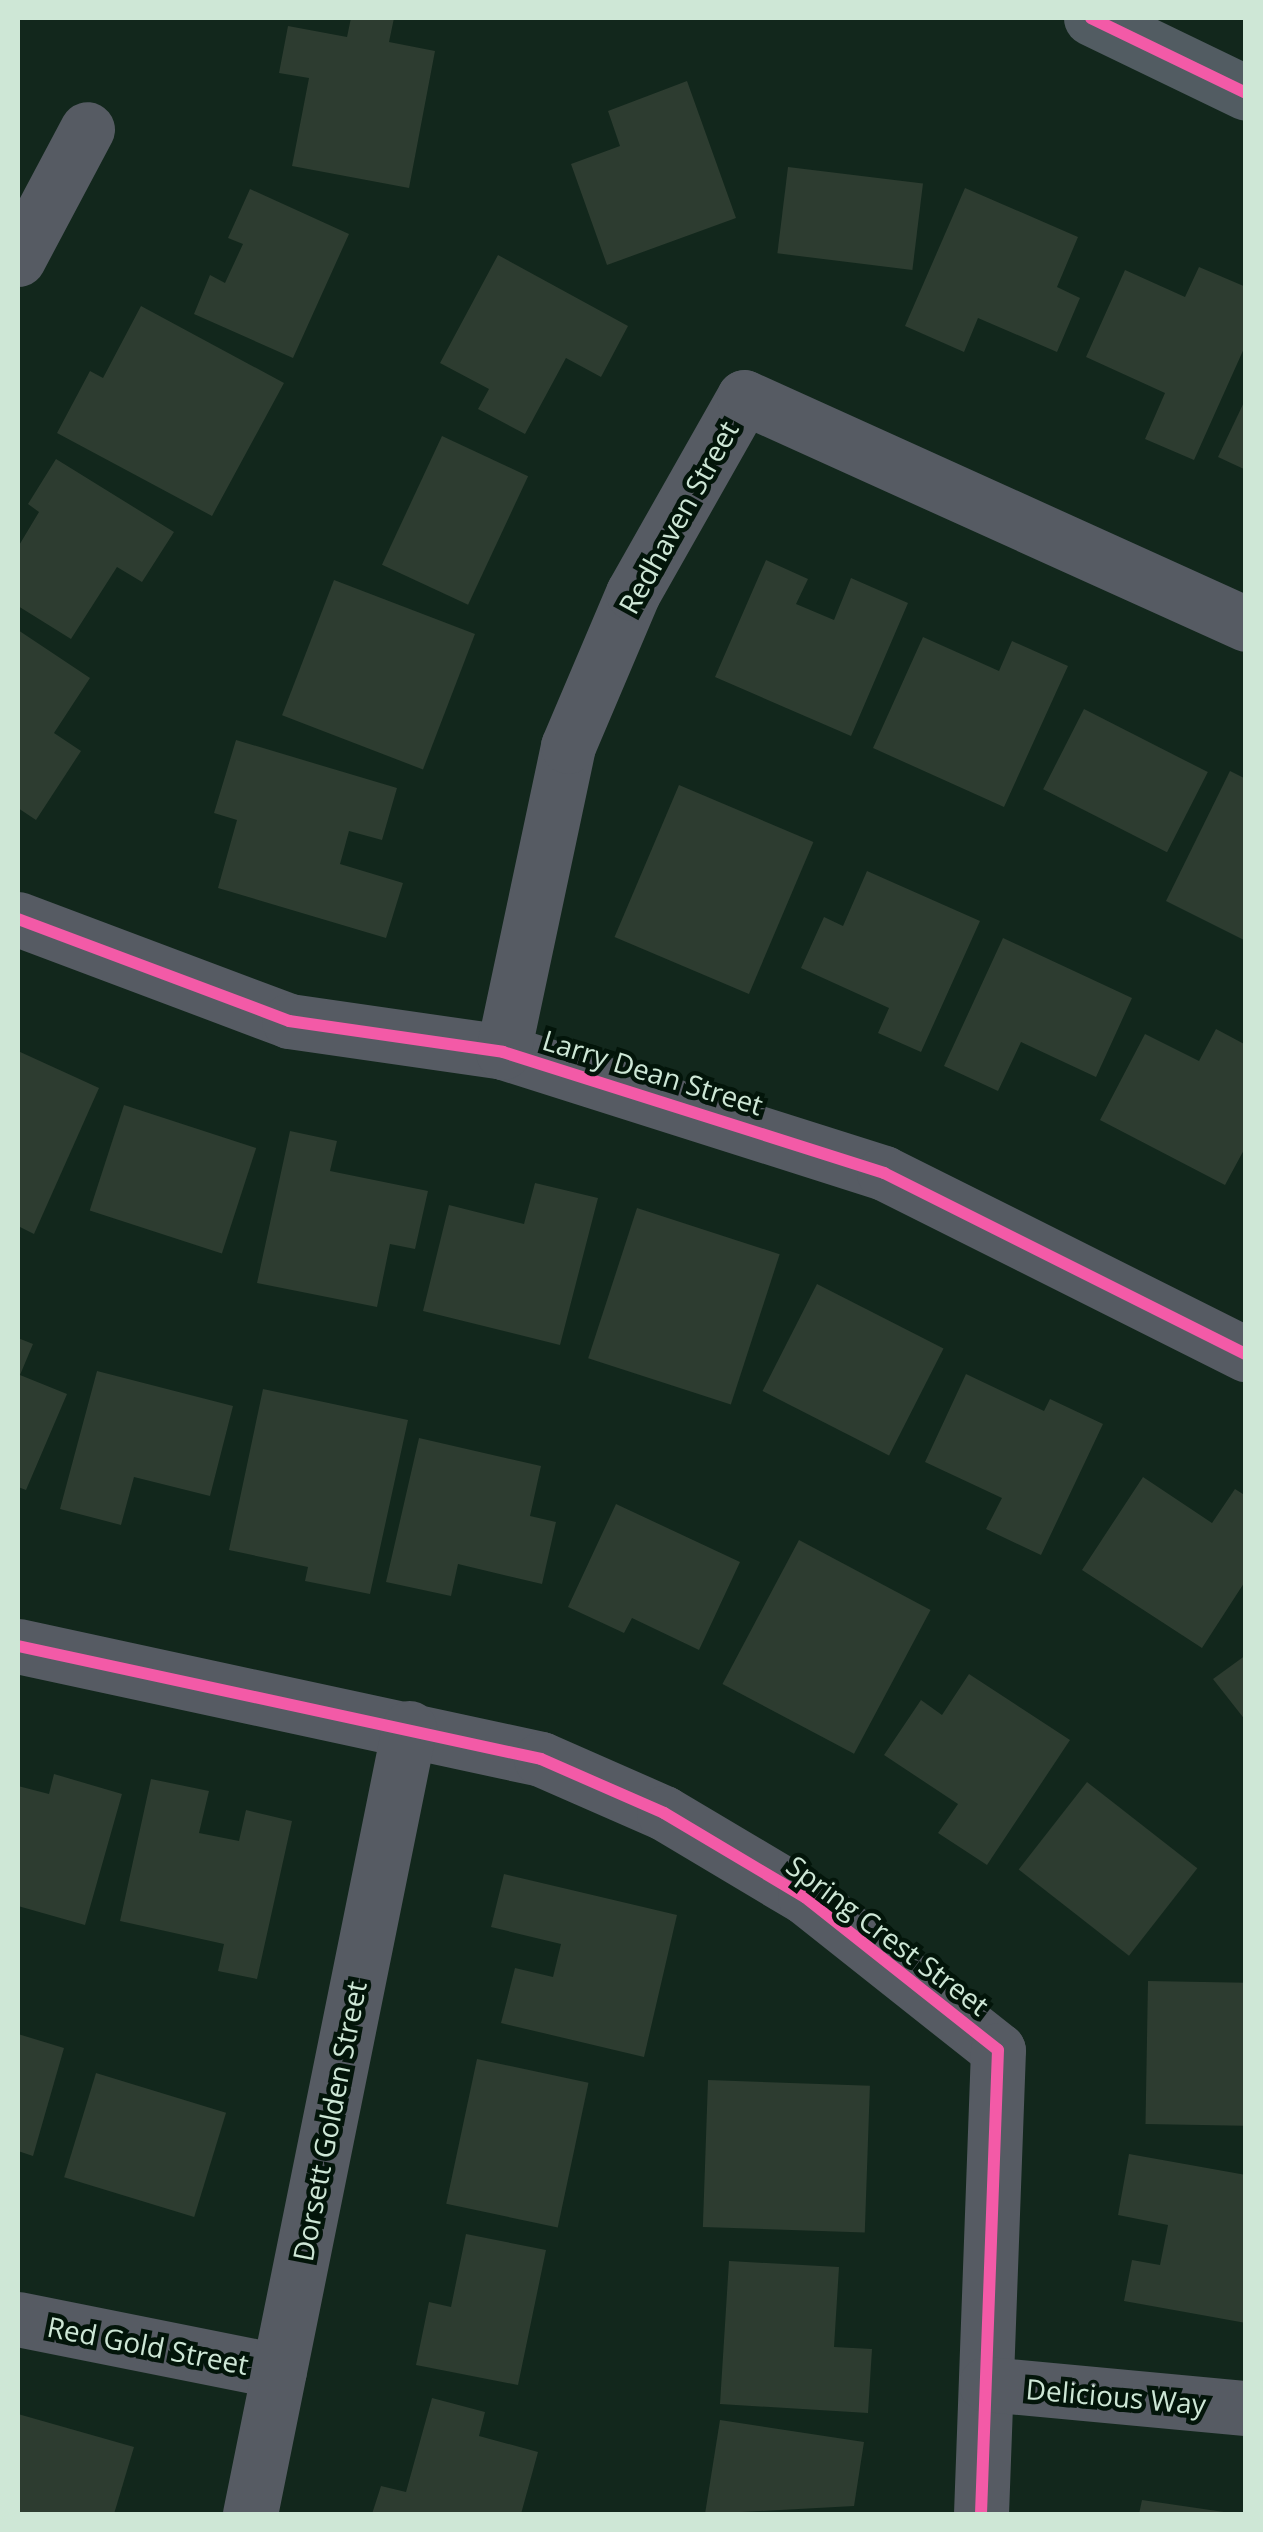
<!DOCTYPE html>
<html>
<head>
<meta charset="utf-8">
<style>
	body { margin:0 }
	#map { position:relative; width:1263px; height:2532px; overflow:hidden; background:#12271c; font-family:"Open Sans",sans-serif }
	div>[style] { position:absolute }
	.building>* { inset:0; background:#2d3c30; transform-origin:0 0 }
	.minor>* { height:55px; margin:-27.5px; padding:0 27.5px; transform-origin:27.5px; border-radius:27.5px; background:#565b63 }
	.major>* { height:55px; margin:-27.5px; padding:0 27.5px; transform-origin:27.5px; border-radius:27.5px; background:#525c62 }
	.cycleway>* { height:12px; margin:-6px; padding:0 6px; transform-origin:6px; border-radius:6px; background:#f35aa7 }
	span { translate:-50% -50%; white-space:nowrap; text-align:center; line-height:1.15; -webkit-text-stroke:9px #03150a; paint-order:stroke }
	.street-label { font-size:28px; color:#cee7d6 }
	.frame { position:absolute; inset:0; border:20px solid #cee7d6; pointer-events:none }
</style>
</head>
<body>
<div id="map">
	<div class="building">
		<i style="clip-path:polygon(351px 18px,394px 18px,389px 42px,435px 51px,409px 188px,292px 166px,309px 78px,279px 73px,288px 26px,347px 37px)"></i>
		<i style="clip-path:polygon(687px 81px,736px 218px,607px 265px,571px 164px,620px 146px,608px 111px)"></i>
		<i style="left:788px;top:167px;width:136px;height:87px;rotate:7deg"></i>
		<i style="clip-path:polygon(965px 188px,1078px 237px,1057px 287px,1080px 298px,1057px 352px,978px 318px,964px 352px,905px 326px)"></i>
		<i style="clip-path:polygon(250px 189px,349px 234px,293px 358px,194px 314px,210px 275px,225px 283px,243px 244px,228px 238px)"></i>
		<i style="clip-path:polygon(498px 255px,628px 326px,601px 377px,566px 358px,525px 434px,478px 409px,489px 389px,440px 363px)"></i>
		<i style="clip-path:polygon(1199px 267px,1246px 287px,1246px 344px,1194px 460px,1145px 439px,1165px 393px,1086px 357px,1125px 270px,1185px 297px)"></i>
		<i style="clip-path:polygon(141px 306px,284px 383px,212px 516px,57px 433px,90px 371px,103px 378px)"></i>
		<i style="clip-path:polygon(1246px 398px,1246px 470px,1218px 457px)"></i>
		<i style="left:442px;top:436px;width:95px;height:142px;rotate:25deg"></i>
		<i style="clip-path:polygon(56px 459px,174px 532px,142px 582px,117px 567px,71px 639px,18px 606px,18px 547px,39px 512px,28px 504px)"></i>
		<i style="clip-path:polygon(766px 560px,808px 579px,796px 604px,834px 620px,851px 578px,908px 603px,851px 736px,715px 677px)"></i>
		<i style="left:334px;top:580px;width:151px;height:145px;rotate:21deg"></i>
		<i style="clip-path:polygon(18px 630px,90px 678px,54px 733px,81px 751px,36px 820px,18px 808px)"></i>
		<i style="clip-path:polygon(923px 637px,999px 671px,1012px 641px,1068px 666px,1004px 807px,873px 748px)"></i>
		<i style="left:1084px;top:709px;width:139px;height:90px;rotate:27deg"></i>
		<i style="clip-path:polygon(236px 740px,397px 788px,382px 840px,349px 831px,340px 864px,403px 883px,386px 938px,218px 888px,237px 820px,214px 813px)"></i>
		<i style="clip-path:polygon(1230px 771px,1246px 779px,1246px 941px,1166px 901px)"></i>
		<i style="left:679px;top:785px;width:146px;height:165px;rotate:23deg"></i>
		<i style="clip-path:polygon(867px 871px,980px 921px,921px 1052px,878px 1033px,889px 1008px,801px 968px,824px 917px,843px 926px)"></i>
		<i style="clip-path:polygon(1003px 938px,1132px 998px,1096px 1077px,1021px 1042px,998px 1091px,944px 1066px)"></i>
		<i style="clip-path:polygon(1216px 1029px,1246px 1045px,1246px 1146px,1225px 1185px,1100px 1120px,1145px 1034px,1199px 1061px)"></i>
		<i style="clip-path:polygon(18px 1051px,99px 1088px,34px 1234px,18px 1226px)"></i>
		<i style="left:124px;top:1105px;width:139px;height:111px;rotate:18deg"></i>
		<i style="clip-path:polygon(290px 1131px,337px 1141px,330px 1171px,428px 1191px,415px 1249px,390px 1244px,377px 1307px,257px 1283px)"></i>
		<i style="clip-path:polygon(535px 1183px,598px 1198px,560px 1345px,423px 1311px,449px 1205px,524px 1224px)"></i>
		<i style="left:637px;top:1208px;width:150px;height:158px;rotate:18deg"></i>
		<i style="left:817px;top:1284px;width:142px;height:120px;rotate:27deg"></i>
		<i style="clip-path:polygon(18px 1338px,33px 1344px,20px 1375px,67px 1394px,26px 1490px,18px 1487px)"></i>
		<i style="clip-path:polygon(97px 1371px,233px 1406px,210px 1496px,134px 1477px,121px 1525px,60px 1509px)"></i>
		<i style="clip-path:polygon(966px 1374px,1044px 1411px,1050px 1399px,1103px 1424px,1041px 1555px,986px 1529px,1002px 1498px,925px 1462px)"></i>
		<i style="clip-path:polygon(263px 1389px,408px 1420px,370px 1594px,305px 1581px,308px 1567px,229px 1550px)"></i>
		<i style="clip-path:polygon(419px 1438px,541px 1466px,530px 1516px,556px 1522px,542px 1584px,458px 1564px,451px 1596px,386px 1582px)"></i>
		<i style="clip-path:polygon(1143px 1477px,1212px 1523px,1235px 1489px,1246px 1496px,1246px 1580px,1202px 1648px,1082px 1570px)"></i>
		<i style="clip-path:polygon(616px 1504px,740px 1562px,699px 1650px,632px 1618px,624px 1633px,568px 1607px)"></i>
		<i style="left:799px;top:1540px;width:149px;height:163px;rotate:28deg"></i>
		<i style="clip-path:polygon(1246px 1655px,1246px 1721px,1213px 1679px)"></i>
		<i style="clip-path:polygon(969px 1674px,1070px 1740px,987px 1865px,938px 1833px,958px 1804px,884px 1755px,921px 1700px,942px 1715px)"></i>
		<i style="clip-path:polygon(54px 1774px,122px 1794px,85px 1925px,18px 1906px,18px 1786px,49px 1794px)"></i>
		<i style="clip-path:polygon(151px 1779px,209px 1791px,199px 1833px,239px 1841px,246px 1810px,292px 1821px,257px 1979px,218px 1971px,224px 1944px,120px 1921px)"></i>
		<i style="left:1087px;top:1782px;width:140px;height:111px;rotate:38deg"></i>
		<i style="clip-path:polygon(504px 1874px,677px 1915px,644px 2057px,501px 2023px,515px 1968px,553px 1977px,561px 1944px,491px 1927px)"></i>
		<i style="left:1148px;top:1981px;width:98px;height:143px;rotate:1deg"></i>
		<i style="clip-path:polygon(18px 2034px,64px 2048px,33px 2156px,18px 2151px)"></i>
		<i style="left:477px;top:2059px;width:114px;height:148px;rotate:12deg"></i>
		<i style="left:96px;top:2073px;width:136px;height:109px;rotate:17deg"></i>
		<i style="left:708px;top:2080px;width:162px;height:147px;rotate:2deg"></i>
		<i style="clip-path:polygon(1129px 2154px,1246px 2175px,1246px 2323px,1124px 2301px,1132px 2260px,1160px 2265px,1168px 2225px,1118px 2215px)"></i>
		<i style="clip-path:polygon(466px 2234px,546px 2250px,518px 2385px,416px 2365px,429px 2302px,451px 2307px)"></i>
		<i style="clip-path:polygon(729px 2261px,839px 2267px,834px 2347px,872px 2349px,868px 2413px,720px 2404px)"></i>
		<i style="clip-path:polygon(432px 2398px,485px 2412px,479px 2436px,538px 2452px,521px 2514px,372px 2514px,381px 2486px,406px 2492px)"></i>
		<i style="clip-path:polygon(18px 2414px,134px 2447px,114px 2514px,18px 2514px)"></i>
		<i style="clip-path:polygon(720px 2420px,864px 2442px,854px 2506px,705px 2514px)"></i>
		<i style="clip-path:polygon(1142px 2500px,1224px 2512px,1224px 2514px,1139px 2514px)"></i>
	</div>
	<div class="minor">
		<i style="left:18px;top:259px;width:147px;rotate:-62deg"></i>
		<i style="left:18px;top:919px;width:290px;rotate:20.6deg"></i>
		<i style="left:289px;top:1021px;width:216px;rotate:8.2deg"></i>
		<i style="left:503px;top:1052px;width:400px;rotate:17.6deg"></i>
		<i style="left:884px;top:1173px;width:405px;rotate:26.6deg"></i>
		<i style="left:503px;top:1052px;width:313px;rotate:-78deg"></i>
		<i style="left:568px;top:746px;width:166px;rotate:-67deg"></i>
		<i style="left:633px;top:593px;width:225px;rotate:-60.5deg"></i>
		<i style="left:744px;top:397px;width:551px;rotate:24.33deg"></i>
		<i style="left:18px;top:1646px;width:535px;rotate:12.19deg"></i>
		<i style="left:541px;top:1759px;width:134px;rotate:23.7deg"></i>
		<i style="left:664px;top:1813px;width:164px;rotate:30.8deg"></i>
		<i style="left:805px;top:1897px;width:246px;rotate:38.4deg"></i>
		<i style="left:998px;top:2050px;width:464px;rotate:92.1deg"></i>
		<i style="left:18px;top:2319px;width:266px;rotate:11.3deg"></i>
		<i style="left:986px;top:2384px;width:261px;rotate:5.3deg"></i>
		<i style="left:250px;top:2514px;width:802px;rotate:-78.56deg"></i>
	</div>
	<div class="major">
		<i style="left:1091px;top:18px;width:172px;rotate:25.8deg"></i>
	</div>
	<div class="cycleway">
		<i style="left:1091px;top:18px;width:172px;rotate:25.8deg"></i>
		<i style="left:18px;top:919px;width:290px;rotate:20.6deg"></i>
		<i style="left:289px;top:1021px;width:216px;rotate:8.2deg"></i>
		<i style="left:503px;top:1052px;width:400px;rotate:17.6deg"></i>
		<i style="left:884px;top:1173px;width:405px;rotate:26.6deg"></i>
		<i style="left:18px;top:1646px;width:535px;rotate:12.19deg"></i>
		<i style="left:541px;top:1759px;width:134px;rotate:23.7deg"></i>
		<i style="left:664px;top:1813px;width:164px;rotate:30.8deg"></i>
		<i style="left:805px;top:1897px;width:246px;rotate:38.4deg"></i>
		<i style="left:998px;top:2050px;width:464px;rotate:92.1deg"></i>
	</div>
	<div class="street-label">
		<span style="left:678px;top:517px;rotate:-61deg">Redhaven Street</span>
		<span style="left:653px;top:1072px;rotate:17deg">Larry Dean Street</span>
		<span style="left:888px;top:1935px;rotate:37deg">Spring Crest Street</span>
		<span style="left:329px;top:2121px;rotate:-79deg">Dorsett Golden Street</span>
		<span style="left:148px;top:2345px;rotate:11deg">Red Gold Street</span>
		<span style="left:1116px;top:2396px;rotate:5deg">Delicious Way</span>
	</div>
	<div class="frame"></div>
</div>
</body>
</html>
